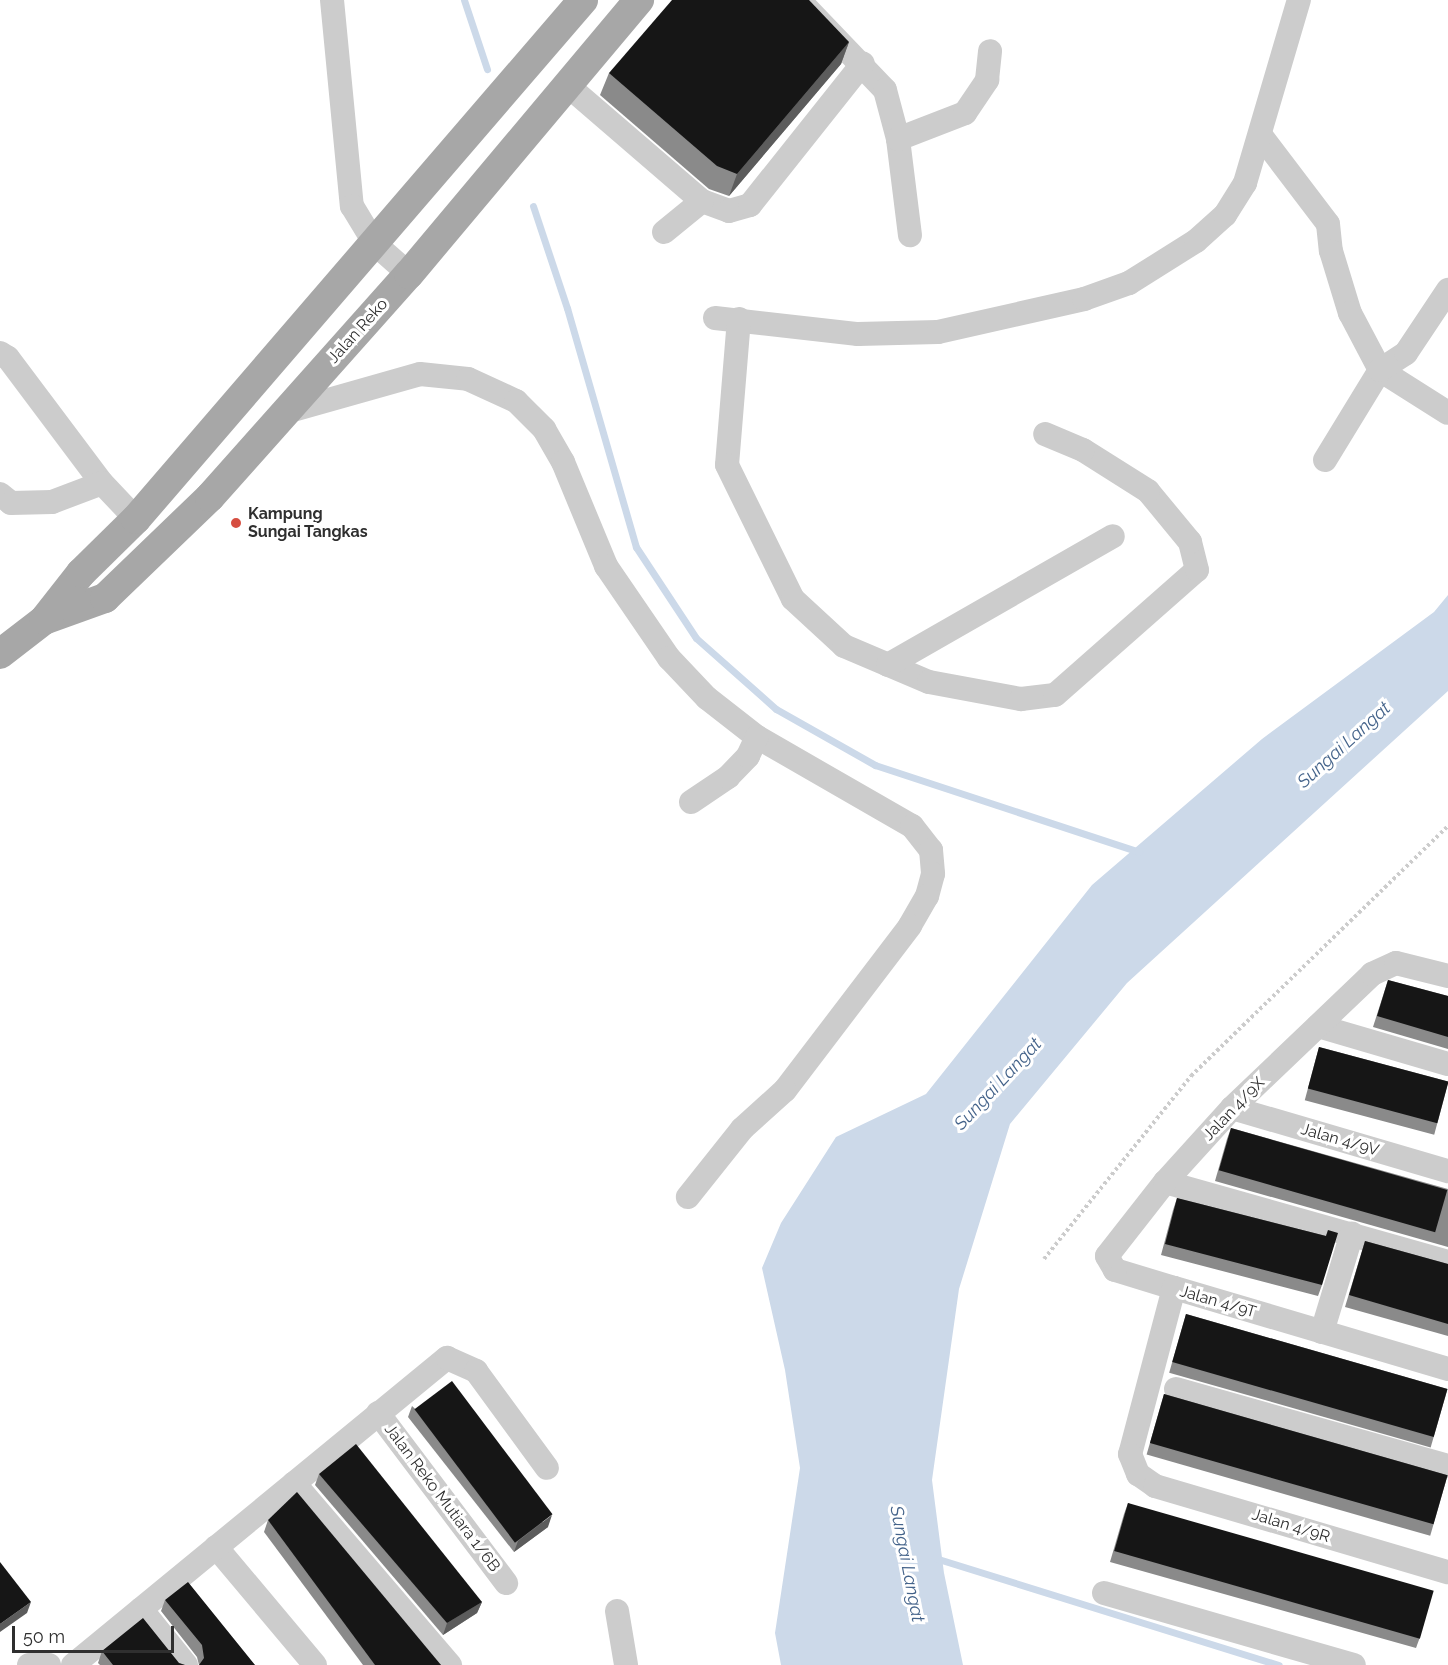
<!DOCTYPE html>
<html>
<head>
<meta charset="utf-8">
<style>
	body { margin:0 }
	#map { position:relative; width:1448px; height:1665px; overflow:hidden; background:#fff; font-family:Raleway,sans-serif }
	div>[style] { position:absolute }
	.water>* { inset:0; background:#ccd9e9 }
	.stream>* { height:7px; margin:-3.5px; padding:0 3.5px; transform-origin:3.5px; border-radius:3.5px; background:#ccd9e9 }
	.path>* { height:4px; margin-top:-2px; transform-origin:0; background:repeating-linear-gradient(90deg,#ccc 0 3px,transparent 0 6px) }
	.minor>* { height:24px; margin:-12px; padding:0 12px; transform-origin:12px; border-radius:12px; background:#ccc }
	.major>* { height:30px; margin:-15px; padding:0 15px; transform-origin:15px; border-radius:15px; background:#a7a7a7 }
	.wall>* { inset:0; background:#8a8a8a; transform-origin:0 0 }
	.shaded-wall>* { inset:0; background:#5c5c5c }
	.building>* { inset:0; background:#161616; transform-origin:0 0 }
	.dots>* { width:16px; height:16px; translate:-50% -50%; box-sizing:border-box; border:3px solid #fff; border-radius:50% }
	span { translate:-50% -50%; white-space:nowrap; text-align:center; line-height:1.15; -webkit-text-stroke:6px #fff; paint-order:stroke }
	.street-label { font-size:16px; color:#2f2f2f }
	.poi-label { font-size:16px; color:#2f2f2f; font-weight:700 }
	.left { translate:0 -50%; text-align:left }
	.water-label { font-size:18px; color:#44638a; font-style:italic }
	.scale { position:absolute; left:12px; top:1626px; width:162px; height:27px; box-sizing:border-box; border:3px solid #2f2f2f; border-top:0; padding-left:8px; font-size:18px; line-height:21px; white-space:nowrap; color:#2f2f2f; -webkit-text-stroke:4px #fff; paint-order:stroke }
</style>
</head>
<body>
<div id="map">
	<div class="water">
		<i style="clip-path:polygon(1448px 595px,1448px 691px,1127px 983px,1010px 1124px,959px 1289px,932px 1480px,944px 1573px,963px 1665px,781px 1665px,775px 1633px,800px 1468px,785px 1370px,762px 1268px,781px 1223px,836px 1137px,926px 1094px,1092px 885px,1262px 739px,1434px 612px)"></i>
	</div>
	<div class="stream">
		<i style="left:464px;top:0;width:73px;rotate:71.6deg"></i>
		<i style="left:533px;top:206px;width:108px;rotate:71.6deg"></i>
		<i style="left:567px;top:308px;width:249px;rotate:73.9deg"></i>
		<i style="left:636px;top:547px;width:109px;rotate:56.6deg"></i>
		<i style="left:696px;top:638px;width:107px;rotate:41.6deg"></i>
		<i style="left:776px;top:709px;width:114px;rotate:29.5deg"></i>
		<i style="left:875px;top:765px;width:278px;rotate:18.2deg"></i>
		<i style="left:935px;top:1558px;width:360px;rotate:17.3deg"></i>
	</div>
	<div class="path">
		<i style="left:1044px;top:1259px;width:235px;rotate:-51.2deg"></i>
		<i style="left:1191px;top:1076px;width:359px;rotate:-44.2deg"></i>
	</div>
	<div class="minor">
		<i style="left:332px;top:0;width:207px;rotate:84.5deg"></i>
		<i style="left:352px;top:206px;width:44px;rotate:58.8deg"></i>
		<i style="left:375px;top:244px;width:45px;rotate:41.4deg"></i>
		<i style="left:799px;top:0;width:124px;rotate:46.3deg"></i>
		<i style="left:885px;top:90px;width:51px;rotate:75.1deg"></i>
		<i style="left:898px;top:139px;width:97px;rotate:82.9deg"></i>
		<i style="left:567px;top:85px;width:178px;rotate:40.7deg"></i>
		<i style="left:702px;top:201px;width:29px;rotate:20deg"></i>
		<i style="left:729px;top:211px;width:22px;rotate:-16deg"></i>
		<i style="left:750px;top:205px;width:181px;rotate:-51.5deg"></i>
		<i style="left:1262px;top:137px;width:109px;rotate:52.8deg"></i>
		<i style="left:1328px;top:224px;width:27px;rotate:84deg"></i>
		<i style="left:1331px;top:251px;width:65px;rotate:73deg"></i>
		<i style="left:1350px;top:313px;width:64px;rotate:62.2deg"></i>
		<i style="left:1380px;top:370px;width:80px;rotate:32.3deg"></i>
		<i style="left:898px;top:139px;width:72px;rotate:-21.2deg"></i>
		<i style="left:965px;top:113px;width:40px;rotate:-56deg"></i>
		<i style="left:987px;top:80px;width:29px;rotate:-84deg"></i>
		<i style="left:664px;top:232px;width:49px;rotate:-39.2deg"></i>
		<i style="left:715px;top:318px;width:144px;rotate:6.4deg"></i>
		<i style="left:858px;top:334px;width:80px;rotate:-1.4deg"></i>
		<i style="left:938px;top:332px;width:150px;rotate:-12.7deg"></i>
		<i style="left:1084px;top:299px;width:48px;rotate:-19.6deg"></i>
		<i style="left:1129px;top:283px;width:79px;rotate:-32.1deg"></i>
		<i style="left:1196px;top:241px;width:39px;rotate:-42deg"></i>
		<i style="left:1225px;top:215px;width:38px;rotate:-58deg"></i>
		<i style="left:1245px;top:183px;width:191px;rotate:-73.6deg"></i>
		<i style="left:739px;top:319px;width:146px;rotate:94.7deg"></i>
		<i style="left:727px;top:465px;width:149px;rotate:63.8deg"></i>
		<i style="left:793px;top:599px;width:69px;rotate:42.7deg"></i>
		<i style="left:844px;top:646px;width:92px;rotate:23deg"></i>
		<i style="left:929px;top:682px;width:94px;rotate:10.5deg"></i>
		<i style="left:1021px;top:699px;width:34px;rotate:-7deg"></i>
		<i style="left:1055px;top:695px;width:189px;rotate:-41.4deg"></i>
		<i style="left:1197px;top:570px;width:29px;rotate:-104deg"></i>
		<i style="left:1190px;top:542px;width:66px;rotate:-129.5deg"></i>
		<i style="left:1148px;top:491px;width:77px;rotate:-147.8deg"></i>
		<i style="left:1083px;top:450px;width:41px;rotate:-157.2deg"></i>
		<i style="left:0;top:353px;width:9px;rotate:32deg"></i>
		<i style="left:8px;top:358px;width:156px;rotate:53.1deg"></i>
		<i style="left:102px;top:483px;width:50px;rotate:46.6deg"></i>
		<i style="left:286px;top:412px;width:139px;rotate:-15.8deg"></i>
		<i style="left:420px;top:374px;width:48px;rotate:5.9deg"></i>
		<i style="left:468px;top:379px;width:53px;rotate:24.6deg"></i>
		<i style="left:516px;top:401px;width:40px;rotate:45deg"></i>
		<i style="left:544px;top:429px;width:38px;rotate:60deg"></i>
		<i style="left:563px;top:462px;width:113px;rotate:67.5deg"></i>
		<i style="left:606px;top:566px;width:112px;rotate:55.6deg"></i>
		<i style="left:669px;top:658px;width:55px;rotate:46.5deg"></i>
		<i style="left:707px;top:698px;width:63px;rotate:38deg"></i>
		<i style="left:757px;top:737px;width:179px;rotate:29.9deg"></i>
		<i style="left:912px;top:826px;width:31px;rotate:52deg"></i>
		<i style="left:931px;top:850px;width:24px;rotate:85deg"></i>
		<i style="left:933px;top:874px;width:23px;rotate:105deg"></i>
		<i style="left:927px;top:896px;width:34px;rotate:120deg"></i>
		<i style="left:910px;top:926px;width:206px;rotate:127.3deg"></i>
		<i style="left:785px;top:1090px;width:58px;rotate:137.8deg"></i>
		<i style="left:742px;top:1129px;width:87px;rotate:128.5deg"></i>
		<i style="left:1325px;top:460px;width:105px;rotate:-58.6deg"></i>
		<i style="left:1380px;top:370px;width:31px;rotate:-33deg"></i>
		<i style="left:1406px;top:353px;width:76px;rotate:-56.3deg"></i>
		<i style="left:0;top:494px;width:14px;rotate:39deg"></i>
		<i style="left:11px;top:503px;width:41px;rotate:-1.4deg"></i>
		<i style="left:52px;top:502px;width:53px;rotate:-20.8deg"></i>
		<i style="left:888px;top:665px;width:259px;rotate:-29.8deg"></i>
		<i style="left:691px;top:802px;width:45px;rotate:-34deg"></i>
		<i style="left:728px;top:777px;width:29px;rotate:-46deg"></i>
		<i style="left:748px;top:756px;width:21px;rotate:-65deg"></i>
		<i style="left:1318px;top:1026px;width:135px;rotate:16.3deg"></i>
		<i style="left:1232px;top:1108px;width:225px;rotate:16.3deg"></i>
		<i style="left:1165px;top:1182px;width:294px;rotate:15.8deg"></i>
		<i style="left:1174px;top:1288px;width:62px;rotate:-163deg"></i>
		<i style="left:1115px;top:1270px;width:16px;rotate:-120deg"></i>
		<i style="left:1107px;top:1256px;width:94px;rotate:-51.9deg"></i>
		<i style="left:1165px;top:1182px;width:100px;rotate:-47.8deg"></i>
		<i style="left:1232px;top:1108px;width:194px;rotate:-43.7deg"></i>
		<i style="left:1372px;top:974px;width:26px;rotate:-25deg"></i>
		<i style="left:1396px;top:963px;width:54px;rotate:14deg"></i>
		<i style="left:1322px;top:1332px;width:103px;rotate:-73.1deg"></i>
		<i style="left:1448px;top:1369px;width:286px;rotate:-163.5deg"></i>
		<i style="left:1174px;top:1288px;width:172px;rotate:104.8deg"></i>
		<i style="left:1130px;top:1454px;width:22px;rotate:68deg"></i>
		<i style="left:1138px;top:1474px;width:21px;rotate:35deg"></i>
		<i style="left:1155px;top:1486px;width:305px;rotate:16.4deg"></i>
		<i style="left:1176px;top:1389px;width:283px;rotate:15.8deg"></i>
		<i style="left:378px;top:1413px;width:213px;rotate:53deg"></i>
		<i style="left:294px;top:1483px;width:240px;rotate:49.4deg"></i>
		<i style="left:216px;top:1547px;width:154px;rotate:50deg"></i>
		<i style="left:1104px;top:1593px;width:260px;rotate:16.1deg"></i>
		<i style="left:141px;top:1609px;width:72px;rotate:51.2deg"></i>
		<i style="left:617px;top:1611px;width:55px;rotate:80.5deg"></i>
		<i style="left:29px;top:1665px;width:20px"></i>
		<i style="left:73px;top:1665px;width:484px;rotate:-39.4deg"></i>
		<i style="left:447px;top:1358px;width:32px;rotate:24deg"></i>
		<i style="left:476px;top:1371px;width:120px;rotate:53.8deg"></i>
	</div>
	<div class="major">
		<i style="left:44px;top:620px;width:65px;rotate:-19.8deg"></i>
		<i style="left:105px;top:598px;width:146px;rotate:-43.9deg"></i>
		<i style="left:210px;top:497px;width:299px;rotate:-48.3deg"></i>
		<i style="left:409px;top:274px;width:358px;rotate:-50deg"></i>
		<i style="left:0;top:654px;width:56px;rotate:-37.7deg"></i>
		<i style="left:44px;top:620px;width:60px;rotate:-51.8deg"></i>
		<i style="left:81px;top:573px;width:77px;rotate:-44.5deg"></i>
		<i style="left:136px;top:519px;width:685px;rotate:-49.26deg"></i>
	</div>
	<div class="wall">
		<i style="clip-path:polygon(849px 42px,841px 64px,729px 196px,709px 189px,600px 95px,609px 73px)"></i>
		<i style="clip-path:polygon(1388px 980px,1448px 996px,1448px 1049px,1373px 1027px)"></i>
		<i style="left:1319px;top:1047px;width:134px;height:55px;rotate:15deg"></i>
		<i style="clip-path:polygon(1231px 1128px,1448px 1189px,1448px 1247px,1215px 1181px,1227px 1139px)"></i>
		<i style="clip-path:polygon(1177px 1198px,1326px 1236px,1328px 1230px,1322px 1285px,1318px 1296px,1161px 1255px,1173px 1210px)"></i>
		<i style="clip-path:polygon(1365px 1241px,1448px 1264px,1448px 1336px,1345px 1307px)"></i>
		<i style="left:1186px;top:1314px;width:272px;height:61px;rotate:16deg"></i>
		<i style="left:1164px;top:1394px;width:295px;height:63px;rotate:16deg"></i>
		<i style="clip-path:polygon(412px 1406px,548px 1527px,514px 1552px,408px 1417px)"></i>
		<i style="clip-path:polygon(319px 1474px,482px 1602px,477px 1613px,443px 1635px,315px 1485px)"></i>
		<i style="clip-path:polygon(1128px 1503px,1420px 1637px,1416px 1648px,1110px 1562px,1124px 1514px)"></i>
		<i style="clip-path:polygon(268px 1520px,441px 1665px,363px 1665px,264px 1532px)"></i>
		<i style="clip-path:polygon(165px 1600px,255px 1665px,199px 1665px,197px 1657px,161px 1611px)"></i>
		<i style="clip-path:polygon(102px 1651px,179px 1663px,185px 1665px,100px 1665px,98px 1663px)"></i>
	</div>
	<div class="shaded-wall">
		<i style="clip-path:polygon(849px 42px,841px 64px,729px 196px,737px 174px)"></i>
		<i style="clip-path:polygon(552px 1515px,548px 1527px,514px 1552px,518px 1541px)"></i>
		<i style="clip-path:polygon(31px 1602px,27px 1613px,0 1632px,0 1624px)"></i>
		<i style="clip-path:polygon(482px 1602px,477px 1613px,443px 1635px,447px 1623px)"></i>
	</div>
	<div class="building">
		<i style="clip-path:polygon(672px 0,809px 0,849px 42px,737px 174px,717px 166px,609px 73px)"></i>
		<i style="clip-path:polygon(1388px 980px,1448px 996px,1448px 1037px,1377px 1016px)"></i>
		<i style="left:1319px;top:1047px;width:134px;height:43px;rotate:15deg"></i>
		<i style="left:1231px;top:1128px;width:225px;height:44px;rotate:16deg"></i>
		<i style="clip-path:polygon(1177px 1198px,1326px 1236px,1328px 1230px,1338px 1233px,1322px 1285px,1165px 1244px)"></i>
		<i style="clip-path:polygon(1365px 1241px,1448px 1264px,1448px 1324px,1349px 1295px)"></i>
		<i style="left:1186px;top:1314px;width:272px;height:50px;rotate:16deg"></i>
		<i style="left:452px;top:1381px;width:167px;height:47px;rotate:53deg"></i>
		<i style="left:1164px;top:1394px;width:295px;height:51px;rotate:16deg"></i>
		<i style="clip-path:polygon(356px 1444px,482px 1602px,447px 1623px,319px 1474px)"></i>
		<i style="clip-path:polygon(297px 1492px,441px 1665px,375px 1665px,268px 1520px)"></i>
		<i style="left:1128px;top:1503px;width:318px;height:50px;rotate:16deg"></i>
		<i style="clip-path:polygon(0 1562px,31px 1602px,0 1624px)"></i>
		<i style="clip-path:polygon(188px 1582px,255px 1665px,199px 1665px,204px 1658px,202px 1645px,165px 1600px)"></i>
		<i style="clip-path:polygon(143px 1618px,179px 1663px,185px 1665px,113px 1665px,102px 1651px)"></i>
	</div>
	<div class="dots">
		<i style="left:236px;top:523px;background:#d64e41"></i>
	</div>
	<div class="street-label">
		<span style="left:358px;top:331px;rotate:-48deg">Jalan Reko</span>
		<span style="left:1234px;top:1109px;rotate:-46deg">Jalan 4/9X</span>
		<span style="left:1340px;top:1140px;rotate:16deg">Jalan 4/9V</span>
		<span style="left:1218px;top:1302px;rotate:16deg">Jalan 4/9T</span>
		<span style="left:442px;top:1498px;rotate:53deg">Jalan Reko Mutiara 1/6B</span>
		<span style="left:1291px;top:1526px;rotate:17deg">Jalan 4/9R</span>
	</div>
	<div class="poi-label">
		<span class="left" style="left:248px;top:523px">Kampung<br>Sungai Tangkas</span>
	</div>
	<div class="water-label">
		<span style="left:1344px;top:745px;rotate:-42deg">Sungai Langat</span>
		<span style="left:998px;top:1084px;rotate:-47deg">Sungai Langat</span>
		<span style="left:907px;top:1564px;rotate:79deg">Sungai Langat</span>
	</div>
	<div class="scale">50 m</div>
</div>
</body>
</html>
